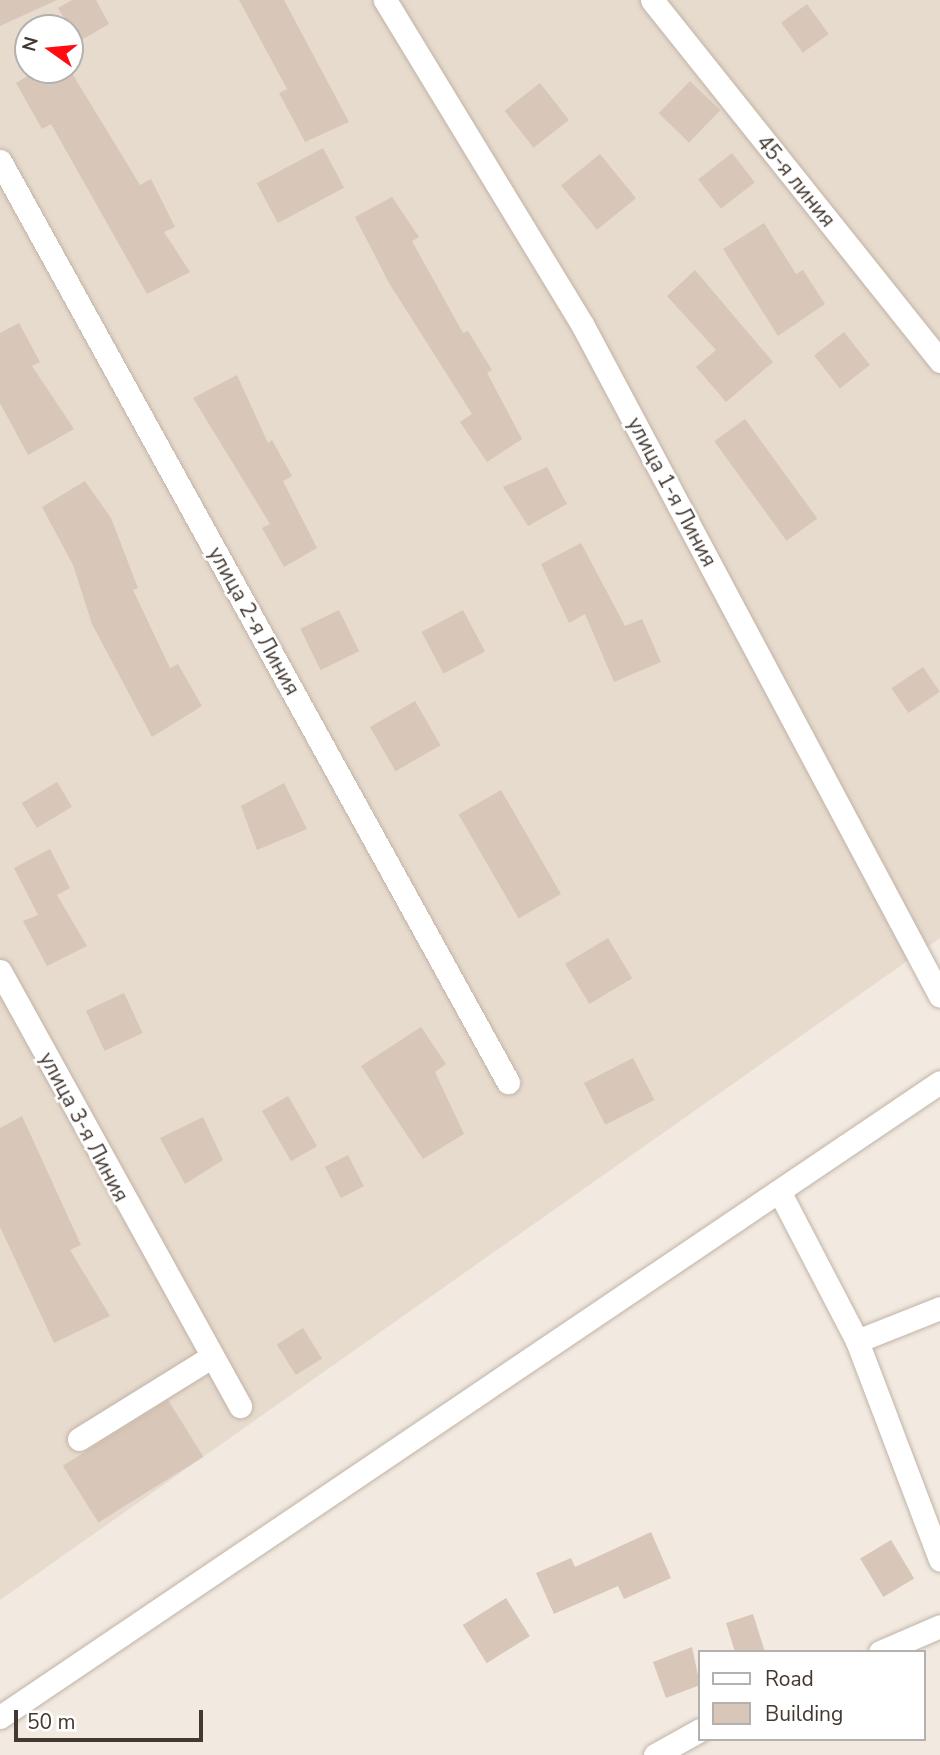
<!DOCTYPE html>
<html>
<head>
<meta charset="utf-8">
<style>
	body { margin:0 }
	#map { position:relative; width:940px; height:1755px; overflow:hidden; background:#f2eae1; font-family:"Nunito Sans",sans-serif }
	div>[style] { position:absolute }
	.residential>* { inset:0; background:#e7dbce }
	.building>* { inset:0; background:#d8c6b8; transform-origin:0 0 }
	.roads { filter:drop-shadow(0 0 2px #c1b3a6) drop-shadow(0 0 2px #c1b3a6) }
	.street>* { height:23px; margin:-11.5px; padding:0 11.5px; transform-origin:11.5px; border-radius:11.5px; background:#fff }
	span { translate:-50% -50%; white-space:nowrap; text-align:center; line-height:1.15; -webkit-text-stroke:5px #fff; paint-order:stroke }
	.street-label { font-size:21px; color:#443931 }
	.legend { position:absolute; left:698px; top:1650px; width:228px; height:91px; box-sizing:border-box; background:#fff; border:2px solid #b4b0ad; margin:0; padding:9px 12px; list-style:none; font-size:21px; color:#443931 }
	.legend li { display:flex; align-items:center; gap:14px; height:35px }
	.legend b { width:35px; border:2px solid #b4b0ad }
	.north { position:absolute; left:14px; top:14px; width:70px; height:70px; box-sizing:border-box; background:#fff; border:2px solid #b4b0ad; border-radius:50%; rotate:285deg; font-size:19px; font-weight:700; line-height:28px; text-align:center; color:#443931 }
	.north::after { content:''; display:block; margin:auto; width:24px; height:32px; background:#ff0b12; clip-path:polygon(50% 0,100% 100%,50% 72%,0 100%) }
	.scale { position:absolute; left:14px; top:1710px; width:189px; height:32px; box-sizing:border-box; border:4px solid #443931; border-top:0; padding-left:9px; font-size:21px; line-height:24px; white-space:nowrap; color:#443931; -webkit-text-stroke:5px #fff; paint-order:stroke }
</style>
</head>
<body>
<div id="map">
	<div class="residential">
		<i style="clip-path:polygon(evenodd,0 0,940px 0,940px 938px,0 1600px,0 0,28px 28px,70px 28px,70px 70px,28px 70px,28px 28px)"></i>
	</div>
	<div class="building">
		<i style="clip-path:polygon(0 0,57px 0,0 26px)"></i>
		<i style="clip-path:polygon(72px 0,96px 0,109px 24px,78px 42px,58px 8px)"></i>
		<i style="clip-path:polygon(239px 0,284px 0,349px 122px,305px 142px,279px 93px,287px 89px)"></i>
		<i style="left:807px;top:4px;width:37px;height:32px;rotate:54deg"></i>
		<i style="clip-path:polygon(38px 70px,70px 70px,140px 185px,151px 179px,175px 227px,164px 232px,190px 272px,147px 294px,51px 124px,42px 129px,16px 83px)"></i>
		<i style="left:690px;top:81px;width:42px;height:45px;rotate:44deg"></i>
		<i style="left:540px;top:83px;width:47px;height:45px;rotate:52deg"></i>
		<i style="left:323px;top:148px;width:45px;height:75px;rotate:62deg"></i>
		<i style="left:732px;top:153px;width:37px;height:43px;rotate:52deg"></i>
		<i style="left:600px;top:154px;width:57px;height:50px;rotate:51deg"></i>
		<i style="clip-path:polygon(392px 197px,419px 237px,412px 241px,463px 333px,468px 331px,492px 370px,487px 373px,522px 439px,487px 462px,460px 422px,472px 414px,389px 283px,355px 217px)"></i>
		<i style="clip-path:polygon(764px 223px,796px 274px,803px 270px,825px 304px,778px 336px,723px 249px)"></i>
		<i style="clip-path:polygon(695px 270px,773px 362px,726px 402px,696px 367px,716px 350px,667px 296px)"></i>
		<i style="clip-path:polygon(19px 323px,40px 362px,32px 366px,74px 429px,28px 455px,0 403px,0 333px)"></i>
		<i style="left:844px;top:332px;width:42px;height:38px;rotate:52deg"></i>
		<i style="clip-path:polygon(237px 375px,268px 443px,272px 440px,292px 476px,283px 481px,317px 548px,284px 567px,262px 528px,270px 524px,193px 398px)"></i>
		<i style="left:745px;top:419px;width:123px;height:38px;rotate:54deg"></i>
		<i style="clip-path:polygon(547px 467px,567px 504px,528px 526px,503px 487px)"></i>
		<i style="clip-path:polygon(85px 481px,111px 518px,138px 588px,133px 590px,170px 668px,178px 664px,202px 706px,152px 737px,92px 624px,73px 565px,42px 507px)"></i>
		<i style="clip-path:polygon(581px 543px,625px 626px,642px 619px,661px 662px,614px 682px,585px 614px,569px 623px,541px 564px)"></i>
		<i style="left:339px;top:610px;width:46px;height:43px;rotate:64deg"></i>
		<i style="left:463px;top:610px;width:47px;height:47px;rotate:62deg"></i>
		<i style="left:923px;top:667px;width:30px;height:38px;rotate:56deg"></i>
		<i style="left:415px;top:701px;width:51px;height:52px;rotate:60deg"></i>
		<i style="left:57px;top:782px;width:29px;height:41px;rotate:59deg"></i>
		<i style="clip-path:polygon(284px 783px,307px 829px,257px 850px,241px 806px)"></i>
		<i style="left:501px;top:790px;width:120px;height:49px;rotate:60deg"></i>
		<i style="clip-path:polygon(50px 849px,70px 888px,57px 895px,87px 946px,47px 966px,23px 921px,38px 915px,14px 868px)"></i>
		<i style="left:608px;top:938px;width:47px;height:50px;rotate:59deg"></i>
		<i style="left:124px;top:993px;width:44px;height:42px;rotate:65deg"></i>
		<i style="clip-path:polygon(421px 1027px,446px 1064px,435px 1072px,464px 1134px,423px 1159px,361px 1066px)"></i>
		<i style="left:633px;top:1058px;width:47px;height:55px;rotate:63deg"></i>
		<i style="left:288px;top:1096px;width:58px;height:30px;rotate:60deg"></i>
		<i style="clip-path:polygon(22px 1116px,81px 1245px,70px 1250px,110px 1316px,54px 1343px,0 1227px,0 1128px)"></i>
		<i style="clip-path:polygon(203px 1117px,223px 1160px,185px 1184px,160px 1138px)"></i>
		<i style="left:348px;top:1155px;width:35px;height:26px;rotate:63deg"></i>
		<i style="left:303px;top:1328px;width:36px;height:31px;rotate:58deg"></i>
		<i style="left:168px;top:1400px;width:67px;height:124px;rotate:58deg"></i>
		<i style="clip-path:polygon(651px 1532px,671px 1578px,624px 1599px,618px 1586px,554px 1614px,536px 1573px,571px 1558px,575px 1567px)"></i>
		<i style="left:891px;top:1540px;width:45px;height:36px;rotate:59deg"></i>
		<i style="left:506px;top:1598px;width:45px;height:51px;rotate:58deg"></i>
		<i style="clip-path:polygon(753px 1614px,765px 1652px,735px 1652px,726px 1623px)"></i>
		<i style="clip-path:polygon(692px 1647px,700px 1685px,666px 1698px,653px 1662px)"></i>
	</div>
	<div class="roads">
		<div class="street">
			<i style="left:385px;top:0;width:379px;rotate:58.7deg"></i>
			<i style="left:582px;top:324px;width:761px;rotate:61.95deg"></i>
			<i style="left:652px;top:0;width:462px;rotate:51.4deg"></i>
			<i style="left:0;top:161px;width:1052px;rotate:61.12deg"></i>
			<i style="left:0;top:971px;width:497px;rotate:61.1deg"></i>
			<i style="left:779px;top:1191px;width:169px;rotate:62.5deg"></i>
			<i style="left:857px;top:1341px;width:234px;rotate:69.2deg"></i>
			<i style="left:857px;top:1341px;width:89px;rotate:-21.7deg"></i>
			<i style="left:79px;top:1439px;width:155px;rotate:-31.8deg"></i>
			<i style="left:880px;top:1652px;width:65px;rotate:-23.4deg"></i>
			<i style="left:0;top:1717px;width:1134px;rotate:-34.04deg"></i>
			<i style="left:655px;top:1755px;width:51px;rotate:-29.1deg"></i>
		</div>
	</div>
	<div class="street-label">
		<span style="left:796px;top:181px;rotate:51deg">45-я линия</span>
		<span style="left:672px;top:492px;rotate:62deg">улица 1-я Линия</span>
		<span style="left:254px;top:621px;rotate:61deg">улица 2-я Линия</span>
		<span style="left:84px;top:1127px;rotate:62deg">улица 3-я Линия</span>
	</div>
	<ul class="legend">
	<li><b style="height:9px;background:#fff"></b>Road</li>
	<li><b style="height:19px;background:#d8c6b8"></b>Building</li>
	</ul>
	<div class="north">N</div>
	<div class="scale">50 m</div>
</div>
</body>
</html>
